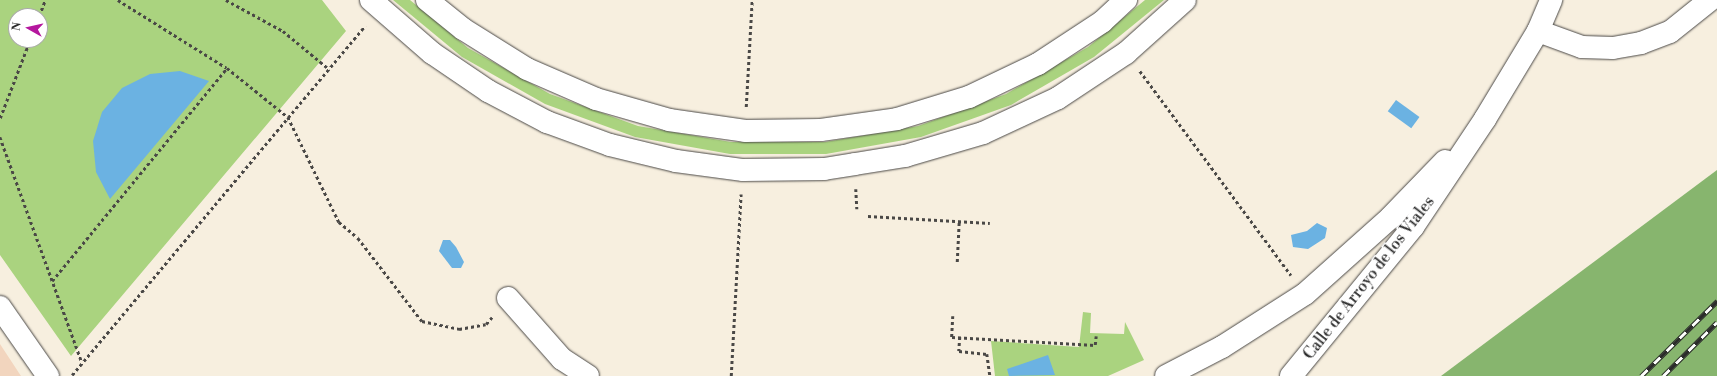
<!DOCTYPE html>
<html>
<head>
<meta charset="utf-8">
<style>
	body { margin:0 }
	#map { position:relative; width:1717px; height:376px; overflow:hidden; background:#f7efdf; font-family:"Libre Bodoni",serif }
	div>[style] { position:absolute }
	.built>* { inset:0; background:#f2d5be }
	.green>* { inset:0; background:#aad37f }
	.forest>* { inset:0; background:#87b56e }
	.water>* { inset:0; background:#6bb2e2; transform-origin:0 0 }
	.path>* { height:2.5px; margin-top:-1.25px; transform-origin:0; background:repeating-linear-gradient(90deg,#4a4846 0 3px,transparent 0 6px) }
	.roads { filter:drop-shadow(0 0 1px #4a4846) drop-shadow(0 0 1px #4a4846) }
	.minor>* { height:22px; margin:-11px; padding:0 11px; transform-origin:11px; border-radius:11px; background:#fff }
	.rail>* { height:4.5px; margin-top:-2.25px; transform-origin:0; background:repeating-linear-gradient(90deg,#fff 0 9px,#2b2b2b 0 18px); box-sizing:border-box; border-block:1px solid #2b2b2b }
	span { translate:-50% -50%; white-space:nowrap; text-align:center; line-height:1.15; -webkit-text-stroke:3px #fff; paint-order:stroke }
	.street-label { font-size:16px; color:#2b2b2b }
	.north { position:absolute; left:8px; top:8px; width:40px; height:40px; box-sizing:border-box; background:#fff; border:1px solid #aaa; border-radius:50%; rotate:278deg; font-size:11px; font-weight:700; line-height:16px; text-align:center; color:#2b2b2b }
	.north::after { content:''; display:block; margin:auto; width:14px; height:18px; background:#b5179e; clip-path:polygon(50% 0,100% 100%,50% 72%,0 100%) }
</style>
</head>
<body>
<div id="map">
	<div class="built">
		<i style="clip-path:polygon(0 344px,19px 373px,21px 376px,0 376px)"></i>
	</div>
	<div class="green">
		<i style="clip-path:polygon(evenodd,0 0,322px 0,346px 31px,71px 356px,0 255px,0 0,16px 16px,40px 16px,40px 40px,16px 40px,16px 16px)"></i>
		<i style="clip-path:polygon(393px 0,410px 0,468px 48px,550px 94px,638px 126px,731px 142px,825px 142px,918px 126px,1006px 94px,1088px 47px,1145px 0,1164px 0,1094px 57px,1011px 105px,921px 137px,826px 154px,730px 154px,635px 137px,545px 104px,462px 57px)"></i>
		<i style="clip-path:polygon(1083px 312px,1091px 313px,1090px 333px,1124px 334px,1125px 322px,1144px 360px,1108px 376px,995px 376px,991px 341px,1079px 347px)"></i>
	</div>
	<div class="forest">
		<i style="clip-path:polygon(1717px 170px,1717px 376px,1441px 376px)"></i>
	</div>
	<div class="water">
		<i style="clip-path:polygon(180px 71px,209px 81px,110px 199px,96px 172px,93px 141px,102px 112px,122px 88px,150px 74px)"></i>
		<i style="left:1396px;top:100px;width:29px;height:14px;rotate:36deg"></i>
		<i style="clip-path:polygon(1317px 223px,1327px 228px,1325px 238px,1308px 249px,1293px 247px,1291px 235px,1307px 231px)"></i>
		<i style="clip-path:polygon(443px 240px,450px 240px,456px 247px,464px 262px,461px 268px,452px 268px,439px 251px)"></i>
		<i style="clip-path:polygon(1048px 355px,1055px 375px,1009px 376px,1007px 369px)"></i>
	</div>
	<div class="path">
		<i style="left:118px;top:0;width:128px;rotate:32deg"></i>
		<i style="left:227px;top:68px;width:78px;rotate:38.8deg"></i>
		<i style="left:288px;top:117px;width:117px;rotate:64.1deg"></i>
		<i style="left:339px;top:222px;width:25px;rotate:40deg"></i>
		<i style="left:358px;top:238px;width:105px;rotate:52.4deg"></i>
		<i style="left:422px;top:321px;width:38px;rotate:12deg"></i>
		<i style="left:459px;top:329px;width:27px;rotate:-10deg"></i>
		<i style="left:486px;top:324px;width:9px;rotate:-49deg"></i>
		<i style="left:226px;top:0;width:65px;rotate:28.5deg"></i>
		<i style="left:283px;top:31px;width:60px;rotate:39.6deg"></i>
		<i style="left:39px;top:16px;width:17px;rotate:-69deg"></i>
		<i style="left:1140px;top:71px;width:254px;rotate:53.5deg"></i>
		<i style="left:746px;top:107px;width:107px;rotate:-86.8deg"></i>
		<i style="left:0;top:118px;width:84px;rotate:-69deg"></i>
		<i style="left:0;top:137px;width:239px;rotate:70deg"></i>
		<i style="left:856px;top:189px;width:20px;rotate:87deg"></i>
		<i style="left:868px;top:216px;width:122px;rotate:3.3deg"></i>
		<i style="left:957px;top:262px;width:41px;rotate:-87.2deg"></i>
		<i style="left:52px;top:281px;width:276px;rotate:-50.6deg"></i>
		<i style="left:953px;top:316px;width:21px;rotate:93deg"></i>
		<i style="left:952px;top:337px;width:143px;rotate:3.2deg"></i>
		<i style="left:1095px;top:345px;width:9px;rotate:-84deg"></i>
		<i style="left:960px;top:337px;width:14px;rotate:94deg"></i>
		<i style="left:959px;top:351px;width:28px;rotate:6deg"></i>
		<i style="left:987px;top:354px;width:22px;rotate:82deg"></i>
		<i style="left:72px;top:375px;width:456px;rotate:-50deg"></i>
		<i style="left:731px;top:376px;width:182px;rotate:-86.9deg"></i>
	</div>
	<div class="roads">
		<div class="minor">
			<i style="left:371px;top:0;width:81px;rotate:41deg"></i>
			<i style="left:432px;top:53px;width:68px;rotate:34.2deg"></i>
			<i style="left:488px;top:91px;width:67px;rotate:27.7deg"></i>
			<i style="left:547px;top:122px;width:67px;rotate:20.1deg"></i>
			<i style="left:610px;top:145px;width:68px;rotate:13.6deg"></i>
			<i style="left:676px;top:161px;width:68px;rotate:7.7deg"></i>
			<i style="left:743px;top:170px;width:81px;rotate:-0.7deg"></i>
			<i style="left:824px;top:169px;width:31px;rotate:-9deg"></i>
			<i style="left:855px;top:164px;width:51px;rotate:-9.1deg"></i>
			<i style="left:905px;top:156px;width:81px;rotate:-16.4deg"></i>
			<i style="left:983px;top:133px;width:83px;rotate:-25deg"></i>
			<i style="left:1058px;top:98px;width:82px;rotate:-33.5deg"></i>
			<i style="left:1126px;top:53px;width:79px;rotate:-41.9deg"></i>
			<i style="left:427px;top:0;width:46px;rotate:38.9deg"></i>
			<i style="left:463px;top:29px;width:75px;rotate:32deg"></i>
			<i style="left:527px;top:69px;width:75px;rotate:23.5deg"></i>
			<i style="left:596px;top:99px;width:76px;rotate:16deg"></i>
			<i style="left:669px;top:120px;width:77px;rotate:8.2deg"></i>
			<i style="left:745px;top:131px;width:76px;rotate:-0.8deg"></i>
			<i style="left:821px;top:130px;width:77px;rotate:-8.2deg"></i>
			<i style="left:897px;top:119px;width:75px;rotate:-17deg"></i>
			<i style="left:969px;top:97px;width:76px;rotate:-25.6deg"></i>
			<i style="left:1038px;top:64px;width:77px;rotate:-33.3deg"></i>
			<i style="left:1102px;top:22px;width:33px;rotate:-43deg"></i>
			<i style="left:1538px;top:31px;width:47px;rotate:20deg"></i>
			<i style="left:1582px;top:47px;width:31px;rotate:2deg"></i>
			<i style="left:1613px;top:48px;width:28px;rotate:-10deg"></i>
			<i style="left:1641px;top:43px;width:31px;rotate:-21deg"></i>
			<i style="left:1670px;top:32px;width:51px;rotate:-38.7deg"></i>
			<i style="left:508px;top:298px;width:81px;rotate:48.5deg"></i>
			<i style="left:562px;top:359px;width:31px;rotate:33deg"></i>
			<i style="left:0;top:307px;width:84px;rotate:55.2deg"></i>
			<i style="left:1166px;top:376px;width:63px;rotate:-27.4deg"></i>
			<i style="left:1222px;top:347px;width:98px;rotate:-32.6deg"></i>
			<i style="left:1305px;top:294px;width:115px;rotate:-41.8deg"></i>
			<i style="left:1391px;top:217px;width:78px;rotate:-46deg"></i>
			<i style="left:1291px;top:376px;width:193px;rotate:-50.7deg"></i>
			<i style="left:1413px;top:227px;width:130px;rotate:-56.3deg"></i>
			<i style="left:1485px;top:119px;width:103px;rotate:-58.9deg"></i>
			<i style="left:1538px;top:31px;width:34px;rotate:-67deg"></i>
		</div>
	</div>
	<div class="rail">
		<i style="left:1641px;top:376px;width:107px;rotate:-44.6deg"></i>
		<i style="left:1663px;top:376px;width:76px;rotate:-45deg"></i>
	</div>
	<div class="street-label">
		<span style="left:1369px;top:278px;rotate:-52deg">Calle de Arroyo de los Viales</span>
	</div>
	<div class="north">N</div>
</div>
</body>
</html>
